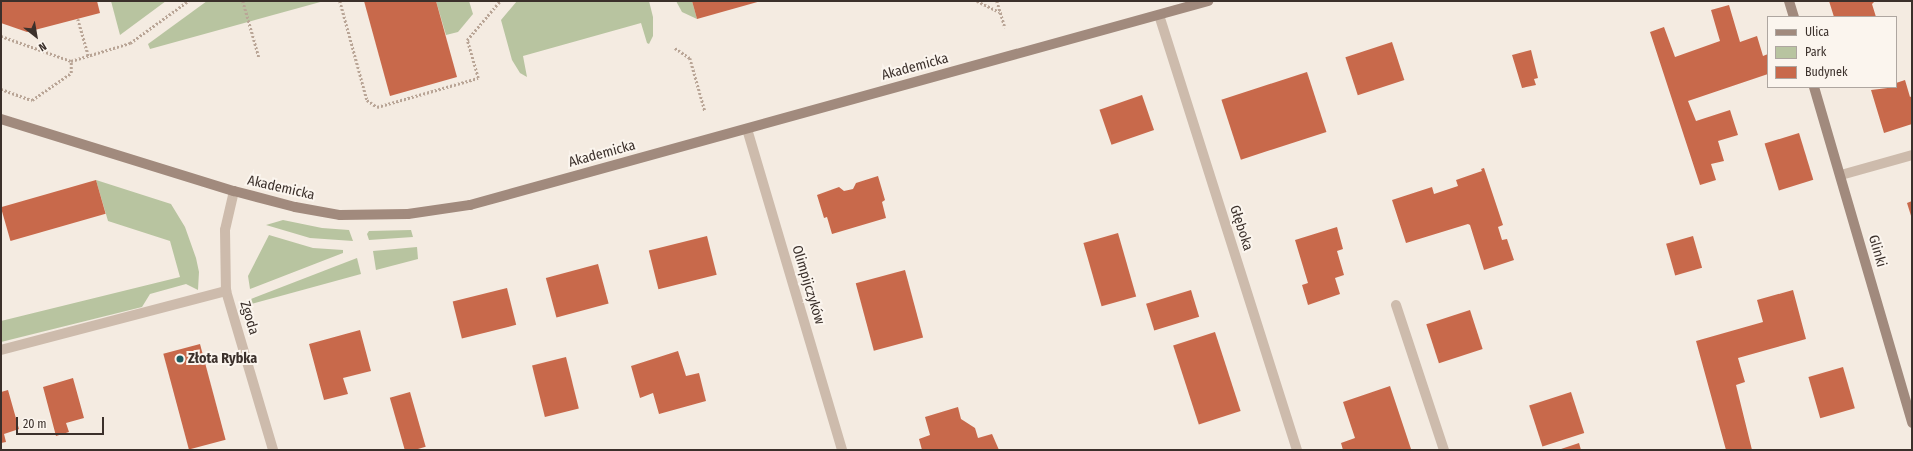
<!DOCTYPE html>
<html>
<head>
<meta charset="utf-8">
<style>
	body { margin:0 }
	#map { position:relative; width:1913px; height:451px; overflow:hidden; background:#f4ebe1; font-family:"Fira Sans Condensed",sans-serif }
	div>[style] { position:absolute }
	.green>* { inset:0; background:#b8c4a0 }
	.building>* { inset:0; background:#c8694b; transform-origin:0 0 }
	.path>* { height:2.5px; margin-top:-1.25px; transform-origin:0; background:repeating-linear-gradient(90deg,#b9a596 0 2px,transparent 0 4px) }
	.street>* { height:10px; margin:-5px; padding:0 5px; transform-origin:5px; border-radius:5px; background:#cdbbac }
	.secondary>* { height:10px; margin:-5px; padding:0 5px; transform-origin:5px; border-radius:5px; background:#a18a7d }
	.dots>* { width:11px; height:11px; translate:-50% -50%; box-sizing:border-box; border:2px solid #fbf5ee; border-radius:50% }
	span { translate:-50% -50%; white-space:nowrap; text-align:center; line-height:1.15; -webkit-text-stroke:4px #fbf5ee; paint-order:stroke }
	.street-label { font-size:14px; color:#3b302b }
	.poi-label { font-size:14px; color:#3b302b; font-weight:700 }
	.left { translate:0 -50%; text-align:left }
	.frame { position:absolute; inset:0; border:2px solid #3b302b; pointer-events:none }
	.legend { position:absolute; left:1767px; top:16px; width:130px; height:72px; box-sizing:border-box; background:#fbf5ee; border:1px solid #aea6a0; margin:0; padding:5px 7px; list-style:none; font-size:12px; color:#3b302b }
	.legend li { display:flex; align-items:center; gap:8px; height:20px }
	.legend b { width:20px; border:1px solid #aea6a0 }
	.north { position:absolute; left:16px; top:16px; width:40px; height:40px; -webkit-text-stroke:3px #fbf5ee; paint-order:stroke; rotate:149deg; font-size:11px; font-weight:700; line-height:16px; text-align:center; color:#3b302b }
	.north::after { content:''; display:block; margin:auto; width:14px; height:18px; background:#3b302b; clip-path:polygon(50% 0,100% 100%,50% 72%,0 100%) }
	.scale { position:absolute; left:16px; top:417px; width:88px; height:18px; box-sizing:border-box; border:2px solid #3b302b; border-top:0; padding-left:5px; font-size:12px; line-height:14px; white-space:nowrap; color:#3b302b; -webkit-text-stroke:3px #fbf5ee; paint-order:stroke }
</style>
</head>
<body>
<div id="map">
	<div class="green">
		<i style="clip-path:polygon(111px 1px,166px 1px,120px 35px)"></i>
		<i style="clip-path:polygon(207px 1px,324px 1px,150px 49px,148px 44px)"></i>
		<i style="clip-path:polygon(436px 1px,469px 1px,473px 14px,458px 32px,446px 35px)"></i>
		<i style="clip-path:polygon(517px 1px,649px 1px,653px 17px,653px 36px,649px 44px,647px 43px,641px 23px,523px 56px,527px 77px,520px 73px,512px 60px,501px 20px)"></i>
		<i style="clip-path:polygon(676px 1px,692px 1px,697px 19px,682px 12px)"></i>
		<i style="clip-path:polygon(96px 180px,171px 204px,185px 227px,196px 258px,199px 272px,198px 290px,186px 284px,150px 294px,142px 307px,1px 342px,1px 321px,180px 277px,170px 241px,108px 221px)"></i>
		<i style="clip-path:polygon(283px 220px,322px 228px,349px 230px,353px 241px,310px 238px,266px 225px)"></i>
		<i style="clip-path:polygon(411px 230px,413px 237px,369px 240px,367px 234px,369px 231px)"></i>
		<i style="clip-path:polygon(269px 235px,313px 248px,343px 250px,343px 253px,250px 289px,248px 276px)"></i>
		<i style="clip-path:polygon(417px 247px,418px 259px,376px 270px,373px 251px)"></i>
		<i style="clip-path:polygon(357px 258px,361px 274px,251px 304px,251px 299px)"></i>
	</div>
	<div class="building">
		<i style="clip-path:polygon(1px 1px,97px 1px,100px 13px,27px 32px,1px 23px)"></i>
		<i style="clip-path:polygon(364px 1px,436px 1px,457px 77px,390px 96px)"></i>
		<i style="clip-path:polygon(692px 1px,761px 1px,697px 19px)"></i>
		<i style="clip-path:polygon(1829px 1px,1875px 1px,1872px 4px,1876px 17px,1834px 17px)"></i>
		<i style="clip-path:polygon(1729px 5px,1740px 42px,1757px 36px,1763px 56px,1768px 54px,1768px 74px,1688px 101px,1696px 121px,1730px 110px,1738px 135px,1718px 141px,1724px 161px,1711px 164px,1716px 180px,1700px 185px,1650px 32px,1664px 27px,1675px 57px,1720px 41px,1711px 10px)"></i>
		<i style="left:1392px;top:42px;width:40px;height:49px;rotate:72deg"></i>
		<i style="clip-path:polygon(1531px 50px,1538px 78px,1534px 79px,1536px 85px,1522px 88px,1512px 55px)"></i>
		<i style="left:1307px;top:72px;width:63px;height:90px;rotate:72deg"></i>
		<i style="clip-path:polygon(1905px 80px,1910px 97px,1912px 96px,1912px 124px,1884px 133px,1871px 90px,1896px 87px,1896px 83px)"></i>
		<i style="left:1142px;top:95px;width:37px;height:45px;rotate:71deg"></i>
		<i style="left:1799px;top:133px;width:49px;height:36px;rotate:73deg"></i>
		<i style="clip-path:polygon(1484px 168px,1503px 225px,1498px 227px,1502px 240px,1507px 239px,1514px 260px,1484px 270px,1470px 225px,1468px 224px,1406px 243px,1392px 200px,1432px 187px,1434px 194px,1458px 186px,1456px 180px,1482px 171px,1481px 169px)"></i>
		<i style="clip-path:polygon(878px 176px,885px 200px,882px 202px,886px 218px,832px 234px,827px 217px,824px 218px,817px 195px,839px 187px,844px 191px,853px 189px,856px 183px)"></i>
		<i style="left:96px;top:180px;width:35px;height:99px;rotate:74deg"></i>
		<i style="clip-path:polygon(1912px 201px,1912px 219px,1907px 203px)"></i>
		<i style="clip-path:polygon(1337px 227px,1343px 249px,1337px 251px,1344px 275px,1335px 278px,1340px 294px,1308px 305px,1302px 285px,1308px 283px,1295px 240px)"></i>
		<i style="left:1118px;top:233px;width:66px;height:36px;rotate:74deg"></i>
		<i style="left:707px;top:236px;width:40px;height:60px;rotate:76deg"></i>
		<i style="left:1693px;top:236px;width:33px;height:28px;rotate:74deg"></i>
		<i style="left:598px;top:264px;width:41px;height:54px;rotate:75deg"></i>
		<i style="left:905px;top:270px;width:70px;height:51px;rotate:75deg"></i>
		<i style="left:507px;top:288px;width:38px;height:56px;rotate:76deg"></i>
		<i style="left:1191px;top:290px;width:28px;height:47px;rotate:73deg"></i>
		<i style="clip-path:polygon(1793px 290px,1806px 339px,1738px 358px,1745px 382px,1736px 385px,1752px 450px,1726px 450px,1696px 341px,1763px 322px,1757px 300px)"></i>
		<i style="left:1470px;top:310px;width:41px;height:46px;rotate:72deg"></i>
		<i style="clip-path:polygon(360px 330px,371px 371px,343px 378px,348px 394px,324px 400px,309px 344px)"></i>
		<i style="left:1215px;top:332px;width:83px;height:44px;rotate:72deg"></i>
		<i style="left:200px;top:344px;width:99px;height:38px;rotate:75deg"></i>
		<i style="clip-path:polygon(678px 351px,686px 376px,699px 373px,706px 401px,659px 414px,653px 393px,640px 398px,631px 366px)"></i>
		<i style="left:566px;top:357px;width:53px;height:35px;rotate:76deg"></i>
		<i style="left:1843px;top:367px;width:43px;height:36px;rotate:74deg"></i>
		<i style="clip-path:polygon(73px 378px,84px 418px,66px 423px,69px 432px,56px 436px,43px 387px)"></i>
		<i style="clip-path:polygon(1390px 386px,1411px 449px,1343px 450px,1341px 443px,1355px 438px,1343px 402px)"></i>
		<i style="clip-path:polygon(8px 390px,19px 429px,4px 434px,6px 442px,1px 443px,1px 392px)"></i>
		<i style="left:410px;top:392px;width:57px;height:21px;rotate:74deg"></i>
		<i style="left:1571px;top:392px;width:43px;height:44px;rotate:72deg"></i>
		<i style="clip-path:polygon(958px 407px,961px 419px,975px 428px,978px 438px,992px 434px,999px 450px,922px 450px,919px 439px,930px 435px,925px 417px)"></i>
		<i style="clip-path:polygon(1579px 443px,1581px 450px,1558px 450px)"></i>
	</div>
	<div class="path">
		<i style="left:243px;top:1px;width:58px;rotate:74.1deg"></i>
		<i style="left:340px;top:1px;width:103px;rotate:74.7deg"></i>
		<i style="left:367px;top:100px;width:12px;rotate:35deg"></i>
		<i style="left:377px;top:107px;width:105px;rotate:-16deg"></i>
		<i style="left:478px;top:78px;width:40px;rotate:-106deg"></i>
		<i style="left:467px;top:40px;width:51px;rotate:-49.8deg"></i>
		<i style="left:977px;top:1px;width:25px;rotate:26deg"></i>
		<i style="left:997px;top:1px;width:28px;rotate:73deg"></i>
		<i style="left:78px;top:19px;width:40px;rotate:74deg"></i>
		<i style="left:1px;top:36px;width:74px;rotate:19.7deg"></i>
		<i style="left:71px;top:61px;width:62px;rotate:-17deg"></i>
		<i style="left:130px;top:43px;width:72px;rotate:-35.9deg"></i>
		<i style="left:675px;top:48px;width:18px;rotate:34deg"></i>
		<i style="left:690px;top:58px;width:55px;rotate:74.2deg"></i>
		<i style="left:1px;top:89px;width:33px;rotate:20deg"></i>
		<i style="left:32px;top:100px;width:47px;rotate:-34.7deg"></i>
		<i style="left:71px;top:73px;width:12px;rotate:-90deg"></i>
	</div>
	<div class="street">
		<i style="left:1159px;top:15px;width:456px;rotate:72.4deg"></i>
		<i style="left:747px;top:129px;width:335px;rotate:73.5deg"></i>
		<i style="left:1841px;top:175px;width:74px;rotate:-15.7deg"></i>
		<i style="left:234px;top:191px;width:40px;rotate:103deg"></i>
		<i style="left:225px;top:230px;width:61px;rotate:89.1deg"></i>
		<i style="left:226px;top:291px;width:166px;rotate:73.5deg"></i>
		<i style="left:1396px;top:305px;width:153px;rotate:71.7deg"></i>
		<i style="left:1px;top:350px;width:233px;rotate:-14.7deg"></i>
	</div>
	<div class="secondary">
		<i style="left:1789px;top:1px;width:17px;rotate:73deg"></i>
		<i style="left:1814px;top:87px;width:350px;rotate:73.7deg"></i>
		<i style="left:1px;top:119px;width:244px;rotate:17.2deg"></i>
		<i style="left:234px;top:191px;width:63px;rotate:14.7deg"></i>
		<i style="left:295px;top:207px;width:46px;rotate:10.1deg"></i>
		<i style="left:340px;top:215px;width:68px;rotate:-0.8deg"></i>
		<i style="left:408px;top:214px;width:63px;rotate:-8.3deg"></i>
		<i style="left:470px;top:205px;width:766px;rotate:-15.45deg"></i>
	</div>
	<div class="dots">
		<i style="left:180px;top:359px;background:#1f5a5e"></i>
	</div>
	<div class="street-label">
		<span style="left:915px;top:67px;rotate:-15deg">Akademicka</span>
		<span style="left:602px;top:154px;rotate:-15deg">Akademicka</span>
		<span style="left:281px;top:188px;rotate:13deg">Akademicka</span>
		<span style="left:1241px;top:228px;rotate:72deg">Głęboka</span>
		<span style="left:1877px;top:251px;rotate:74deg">Glinki</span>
		<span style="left:808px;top:285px;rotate:73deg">Olimpijczyków</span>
		<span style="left:249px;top:318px;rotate:73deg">Zgoda</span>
	</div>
	<div class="poi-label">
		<span class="left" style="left:188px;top:359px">Złota Rybka</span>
	</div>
	<div class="frame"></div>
	<ul class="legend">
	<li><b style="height:5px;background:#a18a7d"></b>Ulica</li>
	<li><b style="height:11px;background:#b8c4a0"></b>Park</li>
	<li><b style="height:11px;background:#c8694b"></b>Budynek</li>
	</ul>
	<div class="north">N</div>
	<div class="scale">20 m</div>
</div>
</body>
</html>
